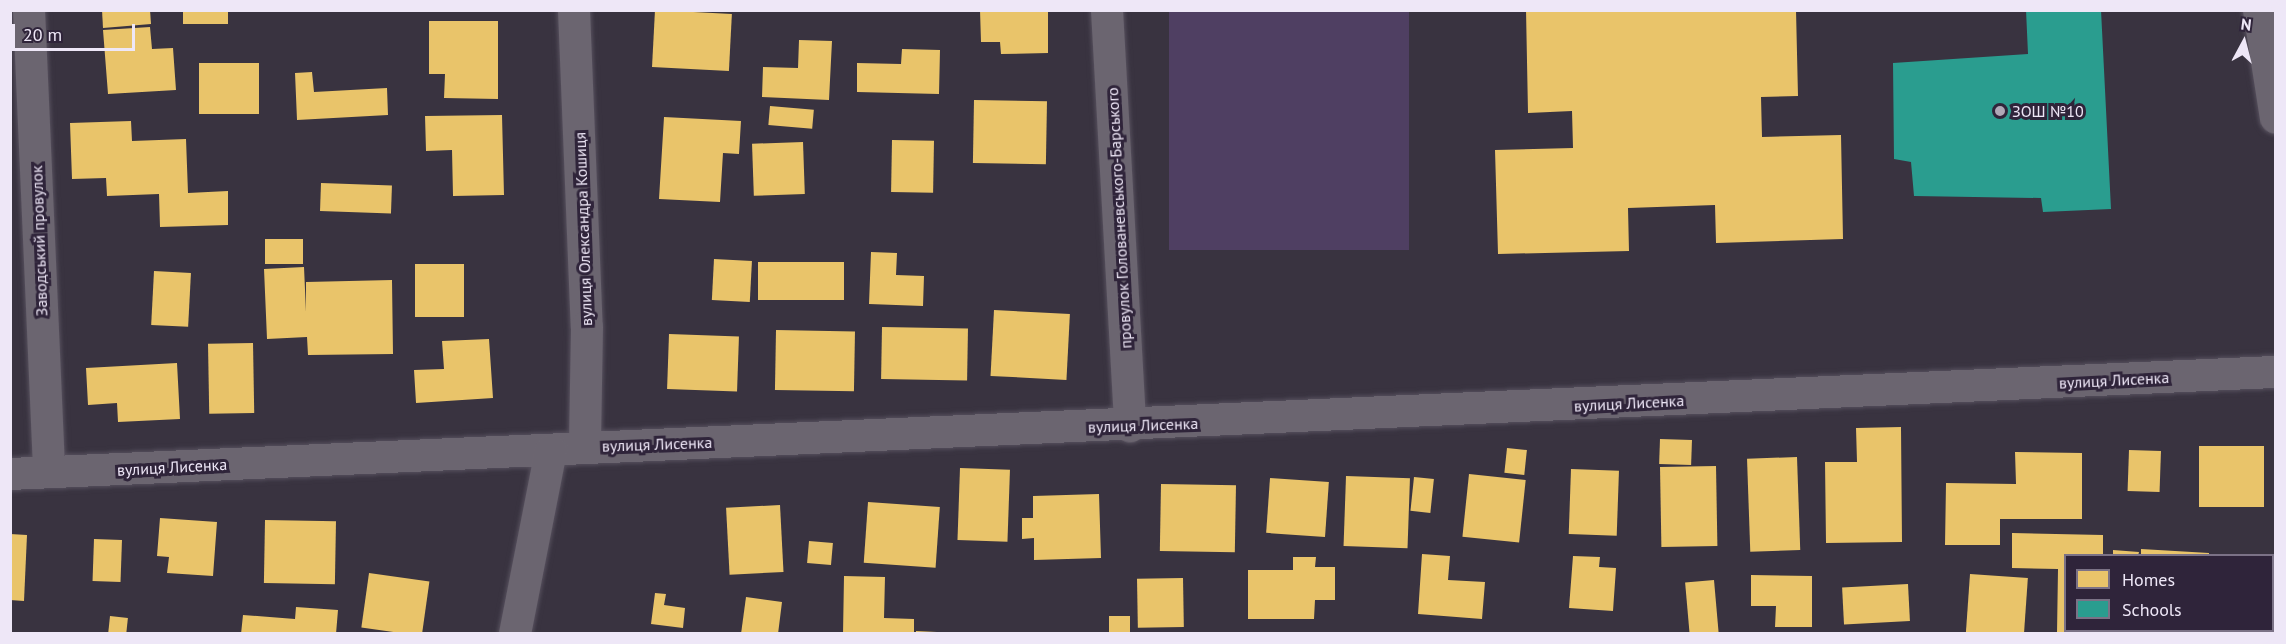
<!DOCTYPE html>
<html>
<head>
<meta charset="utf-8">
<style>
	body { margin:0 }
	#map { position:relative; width:2286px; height:644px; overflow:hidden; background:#393340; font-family:"PT Sans",sans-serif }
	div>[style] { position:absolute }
	.green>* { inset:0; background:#4f3f62; transform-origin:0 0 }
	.homes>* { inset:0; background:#e9c46a; transform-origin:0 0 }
	.schools>* { inset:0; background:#2a9d8f }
	.roads { filter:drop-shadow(0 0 2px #56505d) drop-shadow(0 0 2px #56505d) }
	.street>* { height:32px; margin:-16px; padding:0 16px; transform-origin:16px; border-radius:16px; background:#6b6570 }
	.dots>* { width:16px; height:16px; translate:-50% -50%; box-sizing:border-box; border:3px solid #2f243a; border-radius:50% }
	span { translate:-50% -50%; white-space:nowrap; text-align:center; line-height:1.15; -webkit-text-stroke:6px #2f243a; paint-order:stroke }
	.poi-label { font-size:16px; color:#eee7f7 }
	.left { translate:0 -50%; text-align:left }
	.street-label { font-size:16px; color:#eee7f7 }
	.frame { position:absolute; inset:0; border:12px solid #eee7f7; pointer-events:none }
	.legend { position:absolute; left:2064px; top:554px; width:210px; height:78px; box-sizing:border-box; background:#2f243a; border:2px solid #7b7286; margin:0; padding:8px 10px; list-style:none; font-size:18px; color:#eee7f7 }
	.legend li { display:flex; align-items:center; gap:12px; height:30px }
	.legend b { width:30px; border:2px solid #7b7286 }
	.north { position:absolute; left:2214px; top:12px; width:60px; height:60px; -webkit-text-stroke:4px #2f243a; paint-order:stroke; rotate:7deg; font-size:16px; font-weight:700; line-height:24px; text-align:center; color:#eee7f7 }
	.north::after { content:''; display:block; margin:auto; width:21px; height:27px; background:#eee7f7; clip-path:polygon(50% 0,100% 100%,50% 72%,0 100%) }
	.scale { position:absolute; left:12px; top:24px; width:123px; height:27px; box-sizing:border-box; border:3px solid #eee7f7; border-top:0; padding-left:8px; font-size:18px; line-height:21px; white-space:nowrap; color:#eee7f7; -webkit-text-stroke:4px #2f243a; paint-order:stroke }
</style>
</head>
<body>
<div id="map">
	<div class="green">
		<i style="left:1169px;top:11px;width:240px;height:239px"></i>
	</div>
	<div class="homes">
		<i style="clip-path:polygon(102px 10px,150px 10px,151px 24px,103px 28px)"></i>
		<i style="left:183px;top:10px;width:45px;height:14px"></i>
		<i style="left:655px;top:10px;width:77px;height:57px;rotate:3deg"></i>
		<i style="clip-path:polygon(980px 10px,1048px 10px,1048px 53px,1001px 54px,1000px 42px,981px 42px)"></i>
		<i style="clip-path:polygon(1526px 10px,1796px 10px,1798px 96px,1761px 97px,1762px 137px,1841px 135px,1843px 239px,1716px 243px,1715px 205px,1628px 208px,1629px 251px,1498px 254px,1495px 150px,1573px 148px,1572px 111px,1528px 113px)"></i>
		<i style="clip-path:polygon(429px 21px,498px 21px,498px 99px,444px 98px,445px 74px,429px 74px)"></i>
		<i style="clip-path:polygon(150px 27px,152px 49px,173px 48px,176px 90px,108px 94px,103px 30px)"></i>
		<i style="clip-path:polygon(799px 40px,832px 41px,829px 100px,762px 97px,763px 67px,798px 68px)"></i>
		<i style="clip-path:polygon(902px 49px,940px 50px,939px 94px,857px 92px,857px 63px,901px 64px)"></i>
		<i style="left:199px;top:63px;width:60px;height:51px"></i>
		<i style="clip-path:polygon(312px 72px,314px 92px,387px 88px,388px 115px,297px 120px,295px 73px)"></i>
		<i style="left:974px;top:100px;width:73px;height:63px;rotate:1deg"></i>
		<i style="left:770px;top:106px;width:44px;height:19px;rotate:5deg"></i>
		<i style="clip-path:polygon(502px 115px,504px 195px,453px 196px,452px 150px,426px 151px,425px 116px)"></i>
		<i style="clip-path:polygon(664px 117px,741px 121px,739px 154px,723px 153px,720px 202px,659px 199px)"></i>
		<i style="clip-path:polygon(131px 121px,132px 141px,186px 139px,188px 193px,228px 191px,228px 225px,160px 227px,159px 194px,107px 196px,106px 178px,72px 179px,70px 123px)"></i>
		<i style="left:892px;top:140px;width:42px;height:52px;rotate:1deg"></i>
		<i style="left:803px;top:142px;width:52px;height:51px;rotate:88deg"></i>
		<i style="left:321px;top:183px;width:71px;height:28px;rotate:2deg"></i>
		<i style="left:265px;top:239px;width:38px;height:25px"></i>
		<i style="clip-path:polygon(871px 252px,897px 253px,896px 275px,924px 276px,923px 306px,869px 304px)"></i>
		<i style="left:714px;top:259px;width:38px;height:41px;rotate:3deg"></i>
		<i style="left:844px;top:262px;width:38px;height:86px;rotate:90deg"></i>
		<i style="left:415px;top:264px;width:49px;height:53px"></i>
		<i style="clip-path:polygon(304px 267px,306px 312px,306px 282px,392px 280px,393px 354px,308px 355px,307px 337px,267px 339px,264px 269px)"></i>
		<i style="left:154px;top:271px;width:37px;height:54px;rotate:3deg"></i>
		<i style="left:994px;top:310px;width:76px;height:66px;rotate:3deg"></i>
		<i style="left:882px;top:327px;width:86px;height:52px;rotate:1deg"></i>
		<i style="left:776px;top:330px;width:79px;height:60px;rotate:1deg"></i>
		<i style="left:669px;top:334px;width:70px;height:55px;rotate:2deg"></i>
		<i style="clip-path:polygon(489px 339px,493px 398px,416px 403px,414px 370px,444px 369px,442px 341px)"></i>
		<i style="left:253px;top:343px;width:70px;height:45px;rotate:89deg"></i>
		<i style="clip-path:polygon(177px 363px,180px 419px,118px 422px,117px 403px,88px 405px,86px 368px)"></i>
		<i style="clip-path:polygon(1901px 427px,1902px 542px,1826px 543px,1825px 462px,1857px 462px,1856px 428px)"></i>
		<i style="left:1660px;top:439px;width:32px;height:25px;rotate:2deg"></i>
		<i style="left:2199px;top:446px;width:65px;height:61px"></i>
		<i style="left:1507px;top:448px;width:20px;height:25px;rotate:6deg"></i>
		<i style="left:2129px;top:450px;width:32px;height:41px;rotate:2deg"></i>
		<i style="clip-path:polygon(2015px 452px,2082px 453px,2082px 519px,2000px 519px,2000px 545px,1945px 545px,1946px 483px,2016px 484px)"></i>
		<i style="left:1797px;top:457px;width:93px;height:50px;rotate:88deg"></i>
		<i style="left:1716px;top:466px;width:80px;height:56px;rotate:89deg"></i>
		<i style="left:960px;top:468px;width:50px;height:72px;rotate:2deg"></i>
		<i style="left:1571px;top:469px;width:48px;height:65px;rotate:2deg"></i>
		<i style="left:1469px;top:474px;width:57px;height:63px;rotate:6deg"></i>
		<i style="left:1346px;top:476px;width:64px;height:70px;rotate:2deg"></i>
		<i style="left:1414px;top:477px;width:20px;height:34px;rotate:6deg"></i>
		<i style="left:1270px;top:478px;width:59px;height:55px;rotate:4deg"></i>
		<i style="left:1161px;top:484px;width:75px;height:67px;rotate:1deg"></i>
		<i style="clip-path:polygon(1099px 494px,1101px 558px,1034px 560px,1034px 538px,1022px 539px,1022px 518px,1033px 518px,1033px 496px)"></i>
		<i style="left:868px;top:502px;width:72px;height:61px;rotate:4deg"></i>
		<i style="left:780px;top:505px;width:67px;height:54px;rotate:87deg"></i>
		<i style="clip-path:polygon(160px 518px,217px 522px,213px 576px,167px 573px,169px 557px,157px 556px)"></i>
		<i style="left:265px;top:520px;width:71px;height:63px;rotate:1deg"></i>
		<i style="clip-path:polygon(2012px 533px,2103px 535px,2103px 556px,2066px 556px,2066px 630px,2134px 630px,2133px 634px,2057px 633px,2058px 569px,2012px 568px)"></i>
		<i style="clip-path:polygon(10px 534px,27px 535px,24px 601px,10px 600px)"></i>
		<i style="left:94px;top:539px;width:28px;height:42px;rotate:2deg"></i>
		<i style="left:809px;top:541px;width:24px;height:22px;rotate:5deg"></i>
		<i style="clip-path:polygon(2141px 549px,2209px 553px,2209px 556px,2141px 556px)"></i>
		<i style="clip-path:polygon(2113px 550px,2139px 552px,2138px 556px,2113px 556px)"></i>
		<i style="clip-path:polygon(1422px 554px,1450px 556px,1448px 580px,1485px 582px,1482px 619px,1418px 614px)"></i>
		<i style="clip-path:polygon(1573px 556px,1600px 557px,1599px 567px,1616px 568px,1613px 611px,1569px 608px)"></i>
		<i style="clip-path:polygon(1293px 557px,1316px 557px,1315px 567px,1335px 567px,1335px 600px,1315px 600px,1314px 619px,1248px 619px,1248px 570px,1293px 570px)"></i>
		<i style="left:369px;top:573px;width:61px;height:55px;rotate:8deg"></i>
		<i style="left:1970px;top:574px;width:58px;height:60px;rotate:4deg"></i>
		<i style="clip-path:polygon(1751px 575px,1812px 576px,1812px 627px,1775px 627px,1776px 606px,1751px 606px)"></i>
		<i style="clip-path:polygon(844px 576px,885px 577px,884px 618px,914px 619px,914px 634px,843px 634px)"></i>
		<i style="left:1183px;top:578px;width:49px;height:46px;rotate:89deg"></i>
		<i style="left:1714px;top:580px;width:54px;height:29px;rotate:85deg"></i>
		<i style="left:1908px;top:584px;width:37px;height:66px;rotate:87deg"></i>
		<i style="clip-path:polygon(655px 593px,666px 594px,664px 605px,685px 608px,683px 628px,651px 624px)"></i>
		<i style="clip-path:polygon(746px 597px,782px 602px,778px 634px,741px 634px)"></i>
		<i style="clip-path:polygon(296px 607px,338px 610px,336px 634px,241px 634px,243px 615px,295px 619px)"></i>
		<i style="left:110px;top:616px;width:18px;height:18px;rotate:6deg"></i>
		<i style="left:1109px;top:616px;width:21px;height:18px"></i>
		<i style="clip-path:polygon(2276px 622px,2276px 634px,2249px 634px,2249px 630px,2272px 630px)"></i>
		<i style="clip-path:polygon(916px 631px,937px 632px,937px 634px,916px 634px)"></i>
	</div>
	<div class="schools">
		<i style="clip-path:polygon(2026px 10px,2101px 10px,2111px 209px,2043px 212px,2041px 198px,1914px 196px,1911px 162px,1894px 159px,1893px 63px,2028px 54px)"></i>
	</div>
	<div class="roads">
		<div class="street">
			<i style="left:29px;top:10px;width:462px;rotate:87.5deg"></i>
			<i style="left:574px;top:10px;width:317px;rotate:87.7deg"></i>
			<i style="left:587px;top:327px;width:120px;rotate:91deg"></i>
			<i style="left:1107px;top:10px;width:417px;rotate:86.8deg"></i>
			<i style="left:2259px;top:10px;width:109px;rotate:81.1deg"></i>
			<i style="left:10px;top:474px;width:2268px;rotate:-2.58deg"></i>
			<i style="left:515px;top:634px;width:187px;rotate:-78.9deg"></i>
		</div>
	</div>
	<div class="dots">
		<i style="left:2000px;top:111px;background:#afa8b7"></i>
	</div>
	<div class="poi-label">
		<span class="left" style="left:2012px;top:111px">ЗОШ №10</span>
	</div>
	<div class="street-label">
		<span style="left:1119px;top:218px;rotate:-93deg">провулок Голованевського-Барського</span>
		<span style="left:583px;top:229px;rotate:-92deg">вулиця Олександра Кошиця</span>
		<span style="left:39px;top:241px;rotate:-92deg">Заводський провулок</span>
		<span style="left:2114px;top:380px;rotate:-3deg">вулиця Лисенка</span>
		<span style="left:1629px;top:403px;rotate:-3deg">вулиця Лисенка</span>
		<span style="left:1143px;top:425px;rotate:-2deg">вулиця Лисенка</span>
		<span style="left:657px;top:444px;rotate:-2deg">вулиця Лисенка</span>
		<span style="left:172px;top:467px;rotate:-3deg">вулиця Лисенка</span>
	</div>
	<div class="frame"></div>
	<ul class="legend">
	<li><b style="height:16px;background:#e9c46a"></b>Homes</li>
	<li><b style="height:16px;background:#2a9d8f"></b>Schools</li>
	</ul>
	<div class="north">N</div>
	<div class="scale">20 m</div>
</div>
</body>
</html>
